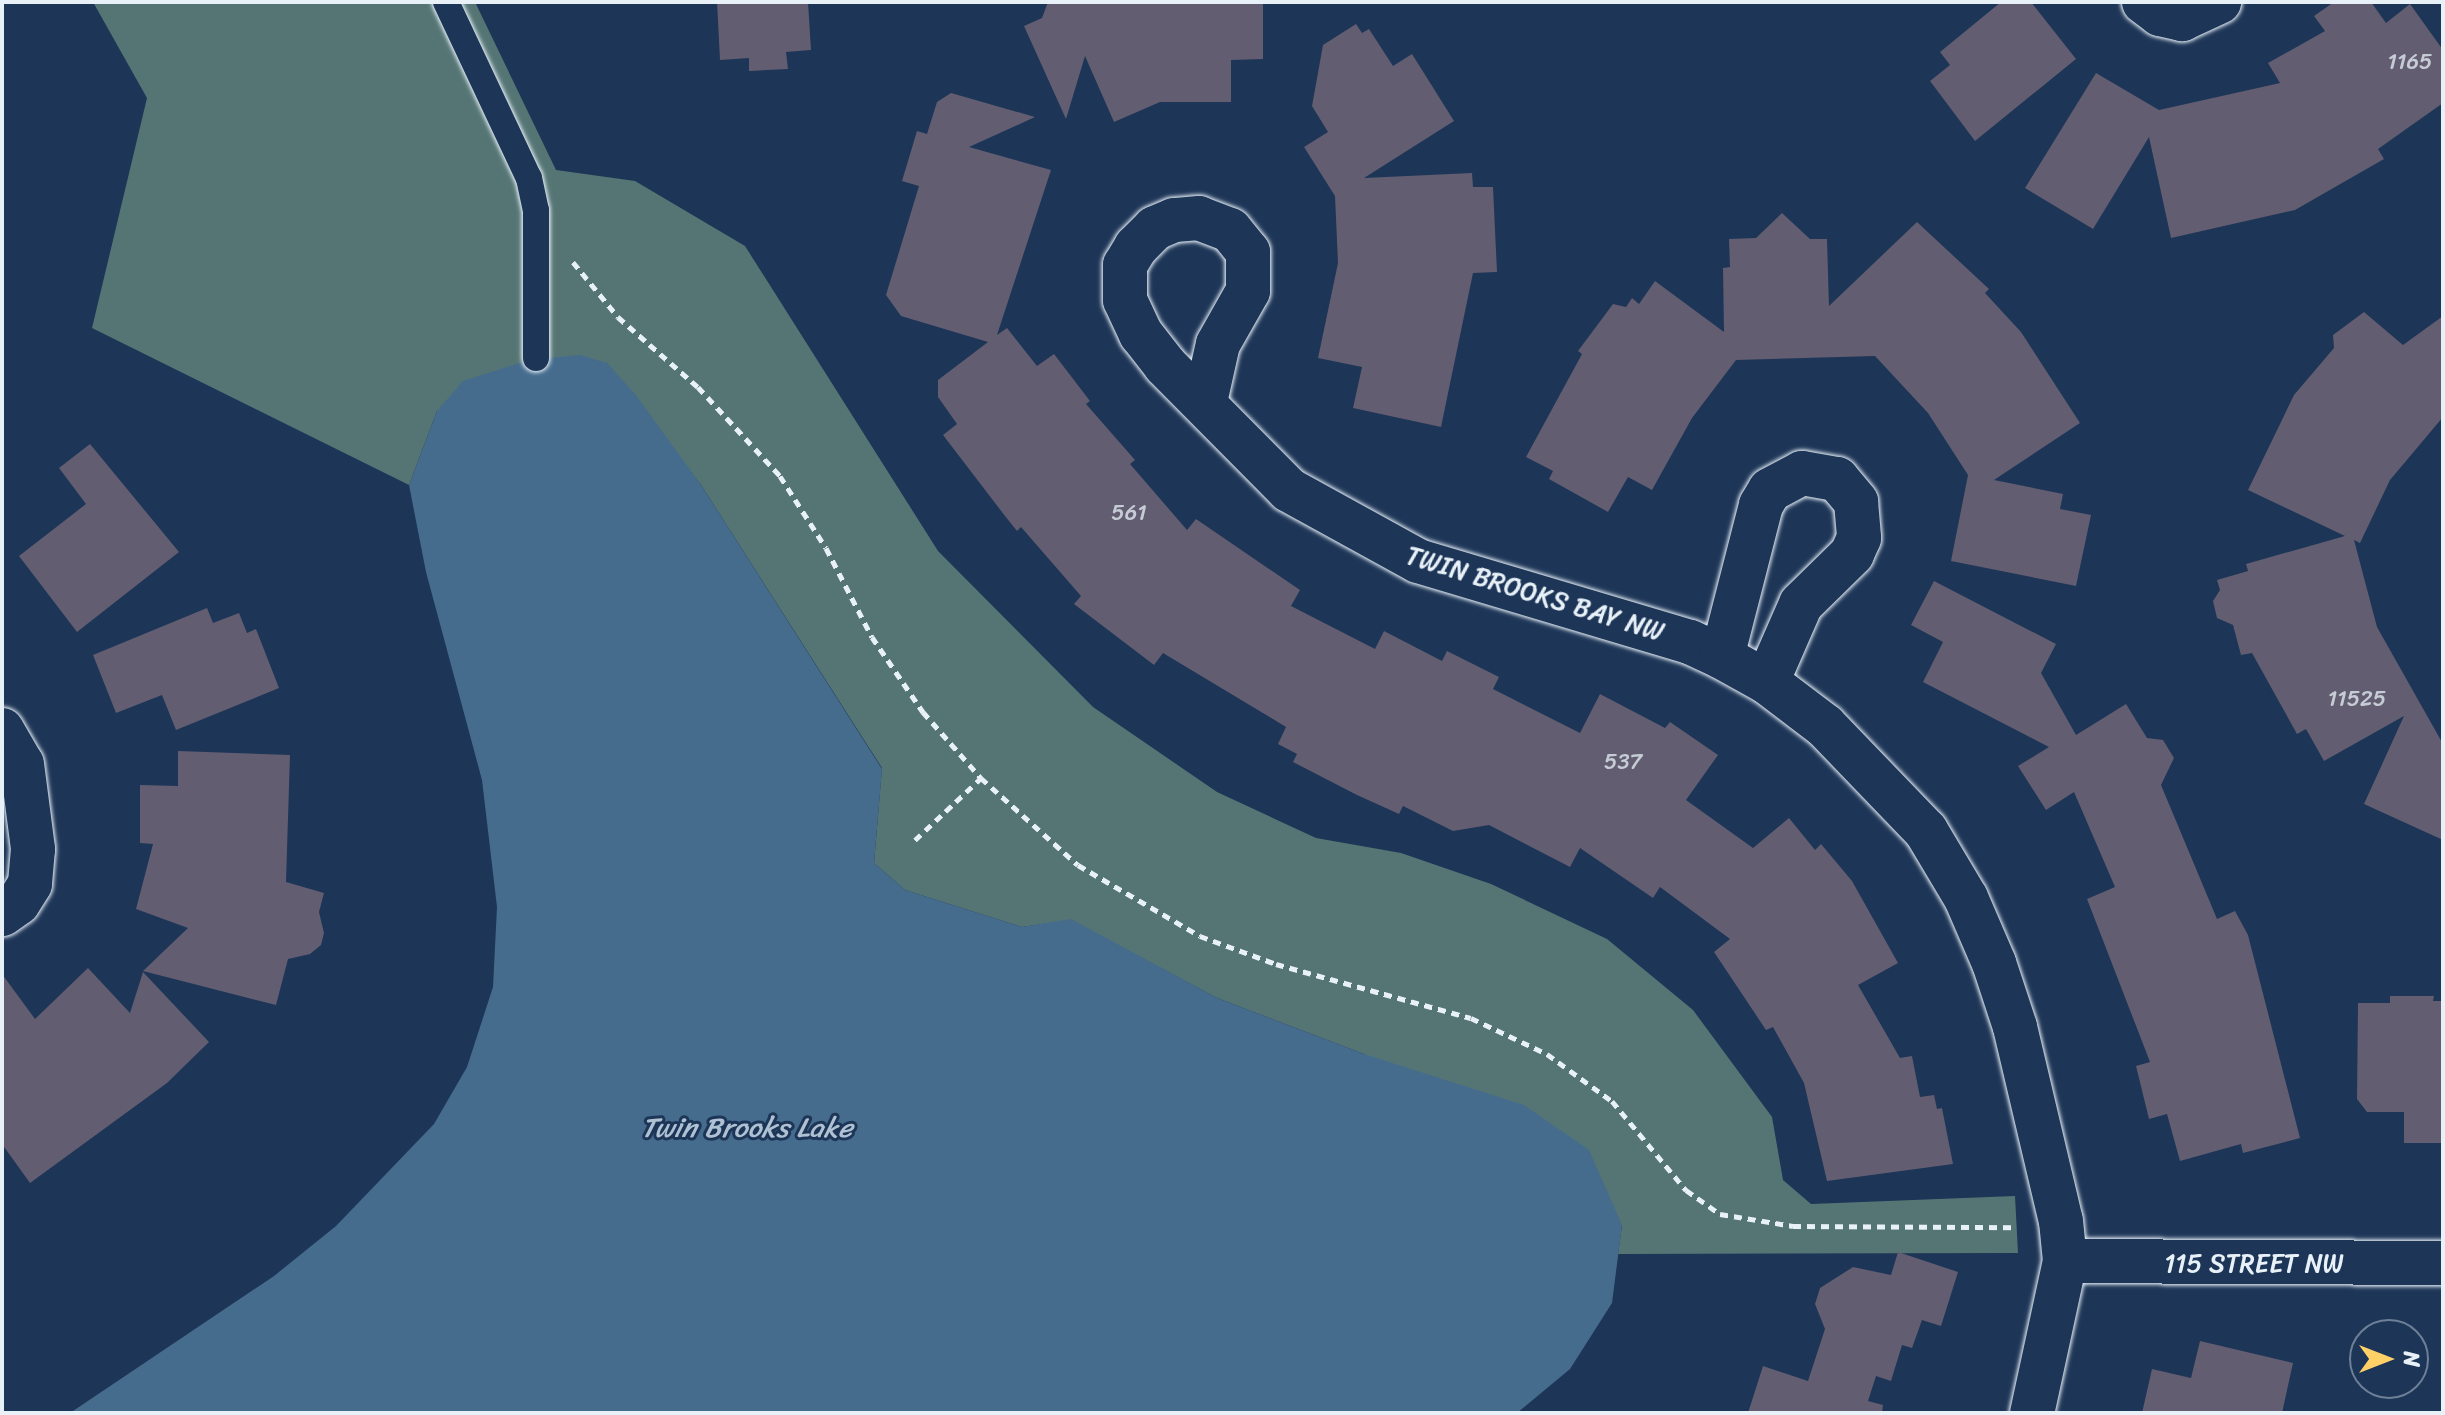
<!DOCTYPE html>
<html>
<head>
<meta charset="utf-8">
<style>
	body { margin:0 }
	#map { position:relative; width:2445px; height:1415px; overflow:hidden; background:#1d3557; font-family:Sriracha,sans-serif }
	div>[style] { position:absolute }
	.green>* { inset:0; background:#557575 }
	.water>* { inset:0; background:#456c8d }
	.building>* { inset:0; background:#625d70 }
	.path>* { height:5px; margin-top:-2.5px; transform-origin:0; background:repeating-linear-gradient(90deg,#e8f1f8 0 8px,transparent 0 14px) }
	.roads { filter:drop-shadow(0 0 2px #e8f1f8) drop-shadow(0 0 2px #e8f1f8) }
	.lane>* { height:26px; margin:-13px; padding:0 13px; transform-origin:13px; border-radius:13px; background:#1d3557 }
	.street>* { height:44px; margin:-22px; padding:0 22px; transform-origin:22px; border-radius:22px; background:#1d3557 }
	span { translate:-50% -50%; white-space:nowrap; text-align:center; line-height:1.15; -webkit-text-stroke:6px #1d3557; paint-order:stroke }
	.number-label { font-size:22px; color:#c6ccd6 }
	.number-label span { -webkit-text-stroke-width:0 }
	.street-label { font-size:26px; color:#e8f1f8 }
	.water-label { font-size:28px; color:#afc2d3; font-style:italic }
	.frame { position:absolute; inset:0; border:4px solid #e8f1f8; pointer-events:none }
	.north { position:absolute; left:2349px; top:1319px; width:80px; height:80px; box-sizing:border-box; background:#1d3557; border:2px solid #6e8097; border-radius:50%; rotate:90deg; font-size:22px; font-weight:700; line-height:32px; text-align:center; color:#e8f1f8 }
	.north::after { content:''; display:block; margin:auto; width:28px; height:36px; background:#ffd166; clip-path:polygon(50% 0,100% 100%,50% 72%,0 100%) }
</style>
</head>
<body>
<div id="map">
	<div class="green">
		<i style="clip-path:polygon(93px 2px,475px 2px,556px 170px,635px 181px,745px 246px,938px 551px,1093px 707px,1217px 792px,1316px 838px,1401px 853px,1491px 884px,1607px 939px,1693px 1010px,1772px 1117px,1783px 1180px,1811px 1204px,2015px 1196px,2018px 1253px,1618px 1254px,1622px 1225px,1364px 1054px,1217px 998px,1071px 920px,1022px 927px,905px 890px,874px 863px,882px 768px,701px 485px,607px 363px,437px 411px,409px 485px,92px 328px,147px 98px)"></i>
	</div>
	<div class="water">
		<i style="clip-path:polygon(580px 355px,607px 363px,635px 394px,701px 485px,882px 769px,874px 863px,905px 890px,1022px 927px,1071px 919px,1217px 998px,1364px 1054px,1524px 1105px,1589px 1150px,1622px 1225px,1612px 1303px,1570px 1369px,1517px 1413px,70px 1413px,274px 1276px,336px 1226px,434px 1124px,467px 1067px,493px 987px,497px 907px,482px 780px,426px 572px,409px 485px,437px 411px,463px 381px,529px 360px)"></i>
	</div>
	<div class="building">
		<i style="clip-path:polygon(717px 2px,808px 2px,811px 50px,786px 52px,788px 69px,749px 71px,749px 58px,720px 60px)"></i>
		<i style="clip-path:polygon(1048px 2px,1263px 2px,1263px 59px,1231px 60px,1231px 102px,1160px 102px,1114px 122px,1085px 56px,1066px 119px,1024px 26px,1042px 18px)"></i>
		<i style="clip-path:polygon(2001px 2px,2031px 2px,2076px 59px,1975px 141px,1930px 81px,1950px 65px,1940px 52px)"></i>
		<i style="clip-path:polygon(2334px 2px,2371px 2px,2386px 23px,2410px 4px,2443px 50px,2443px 103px,2378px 149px,2384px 159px,2295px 210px,2171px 238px,2149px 137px,2093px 229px,2025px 188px,2096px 73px,2159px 110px,2280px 83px,2268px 63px,2325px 31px,2314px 16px)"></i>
		<i style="clip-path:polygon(1356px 24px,1362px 33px,1369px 29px,1393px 66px,1412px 54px,1454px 121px,1364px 178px,1472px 173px,1473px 187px,1493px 187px,1497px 272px,1473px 273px,1441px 427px,1353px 408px,1362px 367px,1318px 358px,1338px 263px,1335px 196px,1304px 147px,1328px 132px,1312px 106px,1323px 45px)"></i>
		<i style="clip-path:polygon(951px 93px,1035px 117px,969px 147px,1051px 170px,997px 335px,1007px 328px,1037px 366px,1054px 354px,1090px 401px,1086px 404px,1135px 460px,1130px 464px,1187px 530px,1196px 519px,1300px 590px,1291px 606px,1375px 649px,1384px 631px,1442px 661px,1447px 651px,1499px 677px,1493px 689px,1580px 733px,1600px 694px,1665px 728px,1670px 722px,1718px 755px,1686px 800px,1753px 848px,1789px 818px,1815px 850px,1821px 844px,1852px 881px,1898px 963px,1858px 985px,1900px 1058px,1912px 1056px,1920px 1097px,1934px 1095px,1937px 1109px,1942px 1108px,1953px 1164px,1827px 1181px,1804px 1083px,1773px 1027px,1766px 1030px,1714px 952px,1730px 939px,1660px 887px,1653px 898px,1580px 848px,1570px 867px,1489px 825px,1453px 831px,1403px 806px,1399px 814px,1357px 795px,1293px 762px,1297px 754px,1278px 744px,1286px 727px,1163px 653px,1154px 665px,1074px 604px,1081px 596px,1021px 527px,1017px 531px,1005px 516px,943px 435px,957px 424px,938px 397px,938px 380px,988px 342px,901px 316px,886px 295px,919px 186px,902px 181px,917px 131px,927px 134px,937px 102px)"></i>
		<i style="clip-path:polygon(1782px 213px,1810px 239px,1827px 239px,1829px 306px,1917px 222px,1989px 289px,1985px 293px,2021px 332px,2080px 423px,1994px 480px,2063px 494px,2060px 509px,2091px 515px,2076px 586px,1951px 561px,1968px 475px,1928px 413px,1875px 356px,1736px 360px,1692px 418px,1652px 490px,1628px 477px,1608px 512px,1549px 479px,1553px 471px,1526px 457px,1582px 354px,1578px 351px,1613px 304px,1626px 307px,1632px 298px,1639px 304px,1655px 281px,1724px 332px,1723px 268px,1730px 267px,1729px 239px,1756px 238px)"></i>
		<i style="clip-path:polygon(2364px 312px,2403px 345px,2443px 316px,2443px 417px,2390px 480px,2360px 543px,2354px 540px,2377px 627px,2443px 744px,2443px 840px,2364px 804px,2404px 716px,2324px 761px,2306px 729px,2297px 734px,2252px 653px,2241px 655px,2233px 625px,2217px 618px,2213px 601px,2220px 590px,2217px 580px,2248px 571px,2246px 564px,2345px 536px,2248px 490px,2294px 395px,2334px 348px,2333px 335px)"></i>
		<i style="clip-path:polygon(90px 444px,179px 552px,77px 632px,19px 556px,86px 504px,59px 468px)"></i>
		<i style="clip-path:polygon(1934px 581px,2056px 644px,2041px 673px,2076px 735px,2126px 704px,2147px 738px,2163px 740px,2174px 758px,2161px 785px,2217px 919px,2235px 911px,2248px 935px,2300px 1138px,2243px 1153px,2241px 1144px,2180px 1161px,2167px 1114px,2149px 1119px,2136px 1066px,2150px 1062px,2087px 899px,2115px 887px,2074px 792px,2046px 810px,2018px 766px,2049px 747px,1923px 682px,1943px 642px,1911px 625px)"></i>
		<i style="clip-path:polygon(207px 608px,213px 623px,239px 613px,247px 633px,256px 629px,279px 688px,176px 730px,162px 695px,116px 713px,93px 655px)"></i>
		<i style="clip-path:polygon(178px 751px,290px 755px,286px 882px,324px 893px,319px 912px,324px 933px,321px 945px,310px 954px,288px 959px,276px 1005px,143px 971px,188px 928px,136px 909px,153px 844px,140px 843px,140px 785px,178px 786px)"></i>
		<i style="clip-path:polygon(88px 968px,130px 1013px,143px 972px,209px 1042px,167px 1083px,30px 1183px,2px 1144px,2px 974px,35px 1019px)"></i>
		<i style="clip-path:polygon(2390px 996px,2434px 996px,2433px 1001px,2443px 1001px,2443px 1143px,2404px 1143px,2404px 1112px,2367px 1112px,2357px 1099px,2358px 1003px,2390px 1003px)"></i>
		<i style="clip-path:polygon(1898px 1252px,1958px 1272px,1941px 1326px,1922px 1320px,1912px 1348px,1902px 1345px,1891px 1381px,1876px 1376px,1868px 1401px,1883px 1405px,1882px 1413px,1748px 1413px,1763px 1366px,1808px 1381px,1825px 1329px,1815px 1304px,1820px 1288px,1853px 1267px,1891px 1275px)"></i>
		<i style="clip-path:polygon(2200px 1341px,2293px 1363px,2282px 1413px,2142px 1413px,2152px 1369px,2191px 1378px)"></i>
	</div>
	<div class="path">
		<i style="left:573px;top:262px;width:71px;rotate:50.7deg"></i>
		<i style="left:618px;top:317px;width:106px;rotate:41.2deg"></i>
		<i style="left:698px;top:387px;width:121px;rotate:47.3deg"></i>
		<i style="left:780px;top:476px;width:85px;rotate:57.4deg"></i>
		<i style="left:826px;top:548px;width:100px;rotate:62.7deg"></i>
		<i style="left:872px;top:637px;width:91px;rotate:55.8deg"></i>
		<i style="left:923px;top:712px;width:88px;rotate:48.7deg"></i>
		<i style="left:981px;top:778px;width:130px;rotate:41.9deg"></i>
		<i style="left:1078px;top:865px;width:141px;rotate:30.2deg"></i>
		<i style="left:1200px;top:936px;width:81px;rotate:20.2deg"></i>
		<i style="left:1276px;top:964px;width:202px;rotate:15.5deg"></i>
		<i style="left:1471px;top:1018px;width:84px;rotate:25.3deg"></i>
		<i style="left:1547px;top:1054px;width:80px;rotate:35.9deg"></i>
		<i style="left:1612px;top:1101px;width:116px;rotate:50.3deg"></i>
		<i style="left:1686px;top:1190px;width:42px;rotate:35.2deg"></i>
		<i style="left:1720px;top:1214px;width:74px;rotate:9.3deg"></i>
		<i style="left:1793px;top:1226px;width:224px;rotate:0.3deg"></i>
		<i style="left:915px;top:840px;width:91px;rotate:-43.2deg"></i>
	</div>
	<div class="roads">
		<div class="lane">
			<i style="left:446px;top:2px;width:195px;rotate:64.8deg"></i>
			<i style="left:529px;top:178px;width:33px;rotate:78deg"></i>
			<i style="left:536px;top:210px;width:148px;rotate:90deg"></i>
		</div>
		<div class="street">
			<i style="left:2144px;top:2px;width:20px;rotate:37deg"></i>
			<i style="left:2160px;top:14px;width:23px;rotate:13deg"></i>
			<i style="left:2182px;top:19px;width:41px;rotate:-24.7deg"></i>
			<i style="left:1205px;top:402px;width:59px;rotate:-77.4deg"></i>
			<i style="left:1218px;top:344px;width:61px;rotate:-60.5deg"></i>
			<i style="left:1248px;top:291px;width:39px;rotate:-90deg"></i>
			<i style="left:1248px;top:252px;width:28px;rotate:-129deg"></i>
			<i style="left:1230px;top:230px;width:33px;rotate:-159deg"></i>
			<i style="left:1199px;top:218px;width:25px;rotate:175deg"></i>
			<i style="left:1174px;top:220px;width:21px;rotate:157deg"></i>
			<i style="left:1155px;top:228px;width:27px;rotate:135deg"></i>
			<i style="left:1136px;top:247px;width:21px;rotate:121deg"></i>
			<i style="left:1125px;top:265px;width:35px;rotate:90deg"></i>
			<i style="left:1125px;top:300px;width:38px;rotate:65deg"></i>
			<i style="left:1141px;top:334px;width:39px;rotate:52deg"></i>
			<i style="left:1165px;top:365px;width:176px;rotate:45.2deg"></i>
			<i style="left:1289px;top:490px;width:147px;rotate:28.8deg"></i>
			<i style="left:1418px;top:561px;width:284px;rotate:16.6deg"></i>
			<i style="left:1690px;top:642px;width:35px;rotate:25deg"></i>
			<i style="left:1722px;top:657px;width:51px;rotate:29.1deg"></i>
			<i style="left:1767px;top:682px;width:73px;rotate:37.2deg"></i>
			<i style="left:1825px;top:726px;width:146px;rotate:46.1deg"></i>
			<i style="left:1926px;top:831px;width:78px;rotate:59.2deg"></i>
			<i style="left:1966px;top:898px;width:71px;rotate:66.7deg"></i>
			<i style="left:1994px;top:963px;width:67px;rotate:71.8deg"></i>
			<i style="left:2015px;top:1027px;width:199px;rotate:76.7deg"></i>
			<i style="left:2061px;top:1221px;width:40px;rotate:84.3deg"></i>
			<i style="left:2065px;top:1261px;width:156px;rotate:102.2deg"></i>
			<i style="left:1722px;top:657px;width:157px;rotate:-75.6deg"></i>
			<i style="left:1761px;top:505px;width:17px;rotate:-59deg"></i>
			<i style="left:1770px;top:490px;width:36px;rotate:-28deg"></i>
			<i style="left:1802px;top:473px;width:36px;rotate:10deg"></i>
			<i style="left:1837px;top:479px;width:30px;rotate:50deg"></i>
			<i style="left:1856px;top:502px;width:36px;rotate:85deg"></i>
			<i style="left:1859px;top:538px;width:17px;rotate:114deg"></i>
			<i style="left:1852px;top:554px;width:71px;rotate:135.6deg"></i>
			<i style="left:1801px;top:604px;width:85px;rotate:113.6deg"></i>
			<i style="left:2px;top:730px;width:39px;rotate:60deg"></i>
			<i style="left:22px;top:764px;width:86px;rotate:82.6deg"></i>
			<i style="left:33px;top:849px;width:35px;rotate:95deg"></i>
			<i style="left:30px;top:884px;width:22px;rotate:122deg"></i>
			<i style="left:18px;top:903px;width:19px;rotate:145deg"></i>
			<i style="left:2065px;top:1261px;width:378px;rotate:0.3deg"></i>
		</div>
	</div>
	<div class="number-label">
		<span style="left:2410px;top:62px">1165</span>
		<span style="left:1129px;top:513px">561</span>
		<span style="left:2357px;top:699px">11525</span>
		<span style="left:1623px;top:762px">537</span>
	</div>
	<div class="street-label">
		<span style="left:1535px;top:594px;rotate:17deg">TWIN BROOKS BAY NW</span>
		<span style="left:2254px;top:1264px">115 STREET NW</span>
	</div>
	<div class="water-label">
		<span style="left:747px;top:1128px">Twin Brooks Lake</span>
	</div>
	<div class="frame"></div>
	<div class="north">N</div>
</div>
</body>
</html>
